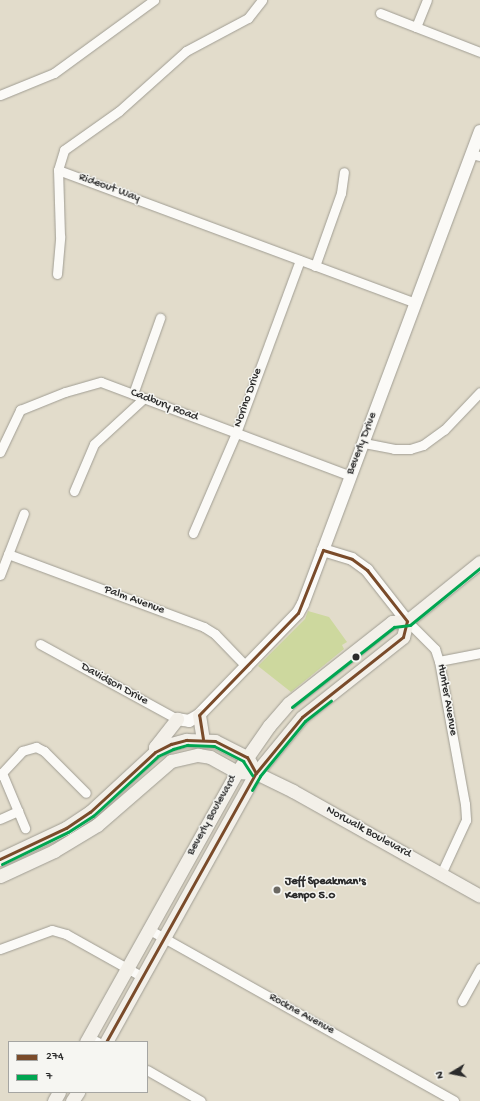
<!DOCTYPE html>
<html>
<head>
<meta charset="utf-8">
<style>
	body { margin:0 }
	#map { position:relative; width:480px; height:1101px; overflow:hidden; background:#e2dccb; font-family:"Gochi Hand",sans-serif }
	div>[style] { position:absolute }
	.green>* { inset:0; background:#cdd89e }
	.roads { filter:drop-shadow(0 0 1px #a09d93) drop-shadow(0 0 1px #a09d93) }
	.minor>* { height:9px; margin:-4.5px; padding:0 4.5px; transform-origin:4.5px; border-radius:4.5px; background:#fbfaf7 }
	.tertiary>* { height:12px; margin:-6px; padding:0 6px; transform-origin:6px; border-radius:6px; background:#fbfaf7 }
	.secondary>* { height:13px; margin:-6.5px; padding:0 6.5px; transform-origin:6.5px; border-radius:6.5px; background:#f3f0e9 }
	.bus-1>* { height:3px; margin:-1.5px; padding:0 1.5px; transform-origin:1.5px; border-radius:1.5px; background:#7a4b2a }
	.bus-2>* { height:3px; margin:-1.5px; padding:0 1.5px; transform-origin:1.5px; border-radius:1.5px; background:#00a651 }
	.dots>* { width:11px; height:11px; translate:-50% -50%; box-sizing:border-box; border:2px solid #f6f6f2; border-radius:50% }
	span { translate:-50% -50%; white-space:nowrap; text-align:center; line-height:1.15; -webkit-text-stroke:3px #f6f6f2; paint-order:stroke }
	.street-label { font-size:12px; color:#2b2b2b }
	.poi-label { font-size:12px; color:#2b2b2b; font-weight:700 }
	.left { translate:0 -50%; text-align:left }
	.legend { position:absolute; left:8px; top:1041px; width:140px; height:52px; box-sizing:border-box; background:#f6f6f2; border:1px solid #a5a5a2; margin:0; padding:5px 7px; list-style:none; font-size:12px; color:#2b2b2b }
	.legend li { display:flex; align-items:center; gap:8px; height:20px }
	.legend b { width:20px; border:1px solid #a5a5a2 }
	.north { position:absolute; left:432px; top:1053px; width:40px; height:40px; -webkit-text-stroke:3px #f6f6f2; paint-order:stroke; rotate:260deg; font-size:11px; font-weight:700; line-height:16px; text-align:center; color:#2b2b2b }
	.north::after { content:''; display:block; margin:auto; width:14px; height:18px; background:#2b2b2b; clip-path:polygon(50% 0,100% 100%,50% 72%,0 100%) }
</style>
</head>
<body>
<div id="map">
	<div class="green">
		<i style="clip-path:polygon(308px 611px,329px 617px,347px 642px,342px 645px,344px 649px,291px 692px,258px 666px,305px 619px)"></i>
	</div>
	<div class="roads">
		<div class="minor">
			<i style="left:380px;top:13px;width:107px;rotate:21.3deg"></i>
			<i style="left:416px;top:27px;width:29px;rotate:-68deg"></i>
			<i style="left:0;top:95px;width:58px;rotate:-22.2deg"></i>
			<i style="left:54px;top:73px;width:124px;rotate:-36.1deg"></i>
			<i style="left:471px;top:154px;width:9px;rotate:13deg"></i>
			<i style="left:58px;top:170px;width:382px;rotate:20.4deg"></i>
			<i style="left:315px;top:266px;width:77px;rotate:-70.4deg"></i>
			<i style="left:341px;top:193px;width:21px;rotate:-82deg"></i>
			<i style="left:57px;top:274px;width:38px;rotate:-85deg"></i>
			<i style="left:60px;top:236px;width:66px;rotate:-91.7deg"></i>
			<i style="left:58px;top:170px;width:21px;rotate:-73deg"></i>
			<i style="left:64px;top:150px;width:67px;rotate:-35.3deg"></i>
			<i style="left:119px;top:111px;width:90px;rotate:-41.8deg"></i>
			<i style="left:186px;top:51px;width:70px;rotate:-28deg"></i>
			<i style="left:248px;top:18px;width:23px;rotate:-52deg"></i>
			<i style="left:133px;top:394px;width:81px;rotate:-70.4deg"></i>
			<i style="left:364px;top:443px;width:31px;rotate:11deg"></i>
			<i style="left:394px;top:449px;width:16px"></i>
			<i style="left:410px;top:449px;width:14px;rotate:-17deg"></i>
			<i style="left:423px;top:445px;width:26px;rotate:-36deg"></i>
			<i style="left:444px;top:430px;width:52px;rotate:-46.5deg"></i>
			<i style="left:0;top:452px;width:47px;rotate:-64.5deg"></i>
			<i style="left:20px;top:410px;width:48px;rotate:-21.8deg"></i>
			<i style="left:65px;top:392px;width:37px;rotate:-16deg"></i>
			<i style="left:101px;top:382px;width:267px;rotate:20.6deg"></i>
			<i style="left:74px;top:491px;width:51px;rotate:-66.9deg"></i>
			<i style="left:94px;top:444px;width:68px;rotate:-42.6deg"></i>
			<i style="left:193px;top:533px;width:109px;rotate:-66.7deg"></i>
			<i style="left:236px;top:433px;width:184px;rotate:-69.7deg"></i>
			<i style="left:8px;top:554px;width:209px;rotate:20.4deg"></i>
			<i style="left:204px;top:627px;width:13px;rotate:32deg"></i>
			<i style="left:215px;top:634px;width:46px;rotate:45.9deg"></i>
			<i style="left:0;top:575px;width:66px;rotate:-68.8deg"></i>
			<i style="left:407px;top:621px;width:40px;rotate:45deg"></i>
			<i style="left:435px;top:649px;width:13px;rotate:72deg"></i>
			<i style="left:439px;top:661px;width:145px;rotate:79.7deg"></i>
			<i style="left:465px;top:804px;width:16px;rotate:86deg"></i>
			<i style="left:466px;top:820px;width:60px;rotate:114.8deg"></i>
			<i style="left:40px;top:644px;width:156px;rotate:28.7deg"></i>
			<i style="left:439px;top:661px;width:42px;rotate:-11deg"></i>
			<i style="left:2px;top:773px;width:60px;rotate:67.3deg"></i>
			<i style="left:0;top:775px;width:33px;rotate:-47deg"></i>
			<i style="left:22px;top:751px;width:15px;rotate:-16deg"></i>
			<i style="left:36px;top:747px;width:9px;rotate:27deg"></i>
			<i style="left:44px;top:751px;width:59px;rotate:45deg"></i>
			<i style="left:0;top:819px;width:20px;rotate:-24deg"></i>
			<i style="left:148px;top:929px;width:351px;rotate:29.3deg"></i>
			<i style="left:0;top:949px;width:55px;rotate:-20.1deg"></i>
			<i style="left:52px;top:930px;width:15px;rotate:16deg"></i>
			<i style="left:66px;top:934px;width:86px;rotate:29.2deg"></i>
			<i style="left:462px;top:1001px;width:38px;rotate:-61deg"></i>
			<i style="left:88px;top:1037px;width:11px;rotate:27deg"></i>
			<i style="left:147px;top:1070px;width:62px;rotate:29.9deg"></i>
		</div>
		<div class="tertiary">
			<i style="left:323px;top:550px;width:30px;rotate:17deg"></i>
			<i style="left:352px;top:559px;width:19px;rotate:36deg"></i>
			<i style="left:367px;top:570px;width:65px;rotate:51.9deg"></i>
			<i style="left:177px;top:719px;width:12px;rotate:9deg"></i>
			<i style="left:189px;top:721px;width:12px;rotate:-31deg"></i>
			<i style="left:199px;top:715px;width:142px;rotate:-45.9deg"></i>
			<i style="left:298px;top:613px;width:10px;rotate:-61deg"></i>
			<i style="left:303px;top:604px;width:505px;rotate:-69.48deg"></i>
		</div>
		<div class="secondary">
			<i style="left:199px;top:715px;width:24px;rotate:81deg"></i>
			<i style="left:155px;top:752px;width:5px;rotate:-90deg"></i>
			<i style="left:155px;top:747px;width:36px;rotate:-52deg"></i>
			<i style="left:0;top:859px;width:73px;rotate:-25.2deg"></i>
			<i style="left:66px;top:828px;width:29px;rotate:-34deg"></i>
			<i style="left:90px;top:812px;width:88px;rotate:-42.7deg"></i>
			<i style="left:155px;top:752px;width:18px;rotate:-27deg"></i>
			<i style="left:171px;top:744px;width:16px;rotate:-15deg"></i>
			<i style="left:186px;top:740px;width:29px;rotate:2deg"></i>
			<i style="left:215px;top:741px;width:36px;rotate:27deg"></i>
			<i style="left:247px;top:757px;width:8px;rotate:60deg"></i>
			<i style="left:0;top:876px;width:60px;rotate:-24.8deg"></i>
			<i style="left:54px;top:851px;width:50px;rotate:-31.2deg"></i>
			<i style="left:97px;top:825px;width:98px;rotate:-40.9deg"></i>
			<i style="left:171px;top:761px;width:28px;rotate:-13deg"></i>
			<i style="left:198px;top:755px;width:12px;rotate:9deg"></i>
			<i style="left:210px;top:757px;width:31px;rotate:29deg"></i>
			<i style="left:237px;top:772px;width:19px;rotate:3deg"></i>
			<i style="left:256px;top:773px;width:41px;rotate:25.9deg"></i>
			<i style="left:293px;top:791px;width:214px;rotate:29.3deg"></i>
			<i style="left:86px;top:1042px;width:309px;rotate:-60.8deg"></i>
			<i style="left:237px;top:772px;width:56px;rotate:-55.2deg"></i>
			<i style="left:269px;top:726px;width:30px;rotate:-49deg"></i>
			<i style="left:289px;top:703px;width:131px;rotate:-38.2deg"></i>
			<i style="left:392px;top:622px;width:15px;rotate:-4deg"></i>
			<i style="left:407px;top:621px;width:94px;rotate:-38.9deg"></i>
			<i style="left:106px;top:1042px;width:308px;rotate:-60.9deg"></i>
			<i style="left:256px;top:773px;width:72px;rotate:-50.6deg"></i>
			<i style="left:302px;top:717px;width:129px;rotate:-38.4deg"></i>
			<i style="left:403px;top:637px;width:16px;rotate:-76deg"></i>
			<i style="left:54px;top:1101px;width:10px;rotate:-61deg"></i>
			<i style="left:72px;top:1101px;width:11px;rotate:-56deg"></i>
		</div>
	</div>
	<div class="bus-1">
		<i style="left:203px;top:739px;width:24px;rotate:-99deg"></i>
		<i style="left:199px;top:715px;width:142px;rotate:-45.9deg"></i>
		<i style="left:298px;top:613px;width:68px;rotate:-68.4deg"></i>
		<i style="left:323px;top:550px;width:30px;rotate:17deg"></i>
		<i style="left:352px;top:559px;width:19px;rotate:36deg"></i>
		<i style="left:367px;top:570px;width:65px;rotate:51.9deg"></i>
		<i style="left:0;top:859px;width:73px;rotate:-25.2deg"></i>
		<i style="left:66px;top:828px;width:29px;rotate:-34deg"></i>
		<i style="left:90px;top:812px;width:88px;rotate:-42.7deg"></i>
		<i style="left:155px;top:752px;width:18px;rotate:-27deg"></i>
		<i style="left:171px;top:744px;width:16px;rotate:-15deg"></i>
		<i style="left:186px;top:740px;width:29px;rotate:2deg"></i>
		<i style="left:215px;top:741px;width:36px;rotate:27deg"></i>
		<i style="left:247px;top:757px;width:18px;rotate:61deg"></i>
		<i style="left:106px;top:1042px;width:308px;rotate:-60.9deg"></i>
		<i style="left:256px;top:773px;width:72px;rotate:-50.6deg"></i>
		<i style="left:302px;top:717px;width:129px;rotate:-38.4deg"></i>
		<i style="left:403px;top:637px;width:16px;rotate:-76deg"></i>
	</div>
	<div class="bus-2">
		<i style="left:292px;top:707px;width:130px;rotate:-38.1deg"></i>
		<i style="left:394px;top:627px;width:16px;rotate:-7deg"></i>
		<i style="left:410px;top:625px;width:90px;rotate:-39.2deg"></i>
		<i style="left:252px;top:790px;width:16px;rotate:-60deg"></i>
		<i style="left:260px;top:776px;width:71px;rotate:-50.7deg"></i>
		<i style="left:305px;top:721px;width:33px;rotate:-38deg"></i>
		<i style="left:2px;top:864px;width:73px;rotate:-25.9deg"></i>
		<i style="left:68px;top:832px;width:30px;rotate:-33deg"></i>
		<i style="left:93px;top:816px;width:88px;rotate:-42.7deg"></i>
		<i style="left:158px;top:756px;width:17px;rotate:-25deg"></i>
		<i style="left:173px;top:749px;width:15px;rotate:-16deg"></i>
		<i style="left:187px;top:745px;width:27px;rotate:2deg"></i>
		<i style="left:214px;top:746px;width:33px;rotate:27deg"></i>
		<i style="left:243px;top:761px;width:17px;rotate:57deg"></i>
	</div>
	<div class="dots">
		<i style="left:356px;top:657px;background:#2b2b2b"></i>
		<i style="left:277px;top:890px;background:#6b6963"></i>
	</div>
	<div class="street-label">
		<span style="left:109px;top:189px;rotate:20deg">Rideout Way</span>
		<span style="left:249px;top:398px;rotate:-70deg">Norino Drive</span>
		<span style="left:164px;top:406px;rotate:21deg">Cadbury Road</span>
		<span style="left:363px;top:444px;rotate:-69deg">Beverly Drive</span>
		<span style="left:134px;top:601px;rotate:20deg">Palm Avenue</span>
		<span style="left:114px;top:685px;rotate:29deg">Davidson Drive</span>
		<span style="left:446px;top:700px;rotate:80deg">Hunter Avenue</span>
		<span style="left:213px;top:816px;rotate:-61deg">Beverly Boulevard</span>
		<span style="left:368px;top:833px;rotate:29deg">Norwalk Boulevard</span>
		<span style="left:301px;top:1015px;rotate:29deg">Rockne Avenue</span>
	</div>
	<div class="poi-label">
		<span class="left" style="left:285px;top:890px">Jeff Speakman's<br>Kenpo 5.0</span>
	</div>
	<ul class="legend">
	<li><b style="height:5px;background:#7a4b2a"></b>274</li>
	<li><b style="height:5px;background:#00a651"></b>7</li>
	</ul>
	<div class="north">N</div>
</div>
</body>
</html>
